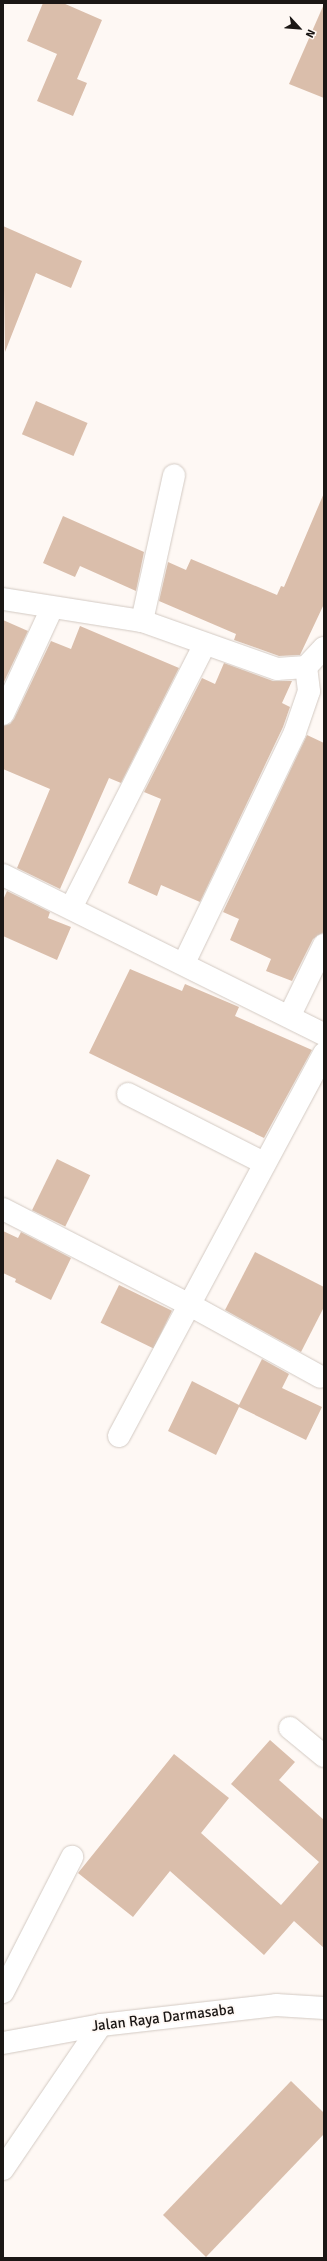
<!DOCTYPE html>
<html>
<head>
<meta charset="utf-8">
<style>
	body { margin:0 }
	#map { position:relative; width:327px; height:2261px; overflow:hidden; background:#fef8f4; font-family:Signika,sans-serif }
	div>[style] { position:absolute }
	.building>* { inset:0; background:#dabeab; transform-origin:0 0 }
	.roads { filter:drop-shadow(0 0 1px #d3cac3) drop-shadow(0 0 1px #d3cac3) }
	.minor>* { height:22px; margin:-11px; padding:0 11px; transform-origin:11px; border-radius:11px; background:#fff }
	.major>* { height:22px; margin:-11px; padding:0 11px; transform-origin:11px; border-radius:11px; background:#fff }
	span { translate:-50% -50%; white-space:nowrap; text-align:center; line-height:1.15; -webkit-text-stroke:3.5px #fef8f4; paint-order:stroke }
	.street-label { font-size:15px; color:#1b1715 }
	.frame { position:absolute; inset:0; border:4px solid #1b1715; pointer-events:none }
	.north { position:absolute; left:279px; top:8px; width:40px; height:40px; -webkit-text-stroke:3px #fef8f4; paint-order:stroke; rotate:116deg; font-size:11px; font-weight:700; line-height:16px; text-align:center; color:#1b1715 }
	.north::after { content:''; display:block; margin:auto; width:14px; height:18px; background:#1b1715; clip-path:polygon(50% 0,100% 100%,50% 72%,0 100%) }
</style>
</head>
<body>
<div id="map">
	<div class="building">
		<i style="clip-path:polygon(43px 3px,63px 3px,102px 20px,77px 79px,87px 83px,73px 116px,37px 101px,57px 54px,27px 41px)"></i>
		<i style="clip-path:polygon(324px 4px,324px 98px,289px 84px)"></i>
		<i style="clip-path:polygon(3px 226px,82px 261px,71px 288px,36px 273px,5px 352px)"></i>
		<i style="left:36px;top:401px;width:56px;height:36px;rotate:23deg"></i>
		<i style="clip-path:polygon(324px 493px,324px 604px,300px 655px,279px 656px,234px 640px,236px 634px,159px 601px,168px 562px,186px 570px,191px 559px,277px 595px,281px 586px,284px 587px)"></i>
		<i style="clip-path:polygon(63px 516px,144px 552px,136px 591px,80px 566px,75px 577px,43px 563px)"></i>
		<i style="clip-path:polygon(3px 620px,28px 631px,3px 684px)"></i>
		<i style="clip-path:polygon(80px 626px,179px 668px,121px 783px,109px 778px,60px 889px,17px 868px,50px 789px,3px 769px,3px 726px,10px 724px,14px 719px,51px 641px,71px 649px)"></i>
		<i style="clip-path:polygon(224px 663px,273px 681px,292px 681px,282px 703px,290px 707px,283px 727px,200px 902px,161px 885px,157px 896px,128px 883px,161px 799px,144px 792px,202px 678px,215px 684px)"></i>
		<i style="clip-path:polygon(307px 735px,324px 743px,324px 932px,313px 939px,292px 981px,266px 971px,271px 959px,230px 940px,239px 919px,223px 912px)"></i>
		<i style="clip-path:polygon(7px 891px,50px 912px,48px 918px,71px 927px,57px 960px,3px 936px,3px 900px)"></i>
		<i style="clip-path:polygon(130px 969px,182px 991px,185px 984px,239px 1007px,235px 1016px,312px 1050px,264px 1138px,89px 1053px)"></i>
		<i style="left:57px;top:1159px;width:37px;height:57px;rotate:26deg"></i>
		<i style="clip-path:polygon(3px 1231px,18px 1238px,21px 1232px,71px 1258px,51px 1300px,15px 1282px,16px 1279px,3px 1273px)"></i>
		<i style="clip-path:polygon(255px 1252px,324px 1287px,324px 1307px,301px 1352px,225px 1310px)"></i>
		<i style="left:119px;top:1285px;width:59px;height:42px;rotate:26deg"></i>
		<i style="clip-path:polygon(262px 1359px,289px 1374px,282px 1388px,322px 1407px,306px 1440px,239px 1407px,216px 1455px,168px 1431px,192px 1381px,239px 1405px)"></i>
		<i style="clip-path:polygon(270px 1740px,295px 1762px,279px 1780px,324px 1820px,324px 1948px,294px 1921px,264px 1955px,170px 1871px,133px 1917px,78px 1873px,174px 1754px,229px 1798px,201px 1833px,281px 1905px,319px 1862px,231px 1784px)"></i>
		<i style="clip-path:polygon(291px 2081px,324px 2113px,324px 2134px,206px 2257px,163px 2215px)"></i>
	</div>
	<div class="roads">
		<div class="minor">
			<i style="left:3px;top:599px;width:141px;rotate:9deg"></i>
			<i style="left:142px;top:621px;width:149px;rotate:-77.6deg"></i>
			<i style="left:142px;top:621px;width:143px;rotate:19.6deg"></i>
			<i style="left:277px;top:669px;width:29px;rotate:-4deg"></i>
			<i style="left:306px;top:667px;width:26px;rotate:-47deg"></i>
			<i style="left:3px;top:714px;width:117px;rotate:-65.2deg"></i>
			<i style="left:3px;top:875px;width:358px;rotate:26.4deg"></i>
			<i style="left:71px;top:908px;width:296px;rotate:-63.1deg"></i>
			<i style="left:184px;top:963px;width:256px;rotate:-64.3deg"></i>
			<i style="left:295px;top:732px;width:43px;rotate:-71.1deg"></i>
			<i style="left:309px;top:691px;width:24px;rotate:-97deg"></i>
			<i style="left:290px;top:1015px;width:78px;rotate:-64.1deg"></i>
			<i style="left:128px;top:1094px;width:153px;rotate:26.9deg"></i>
			<i style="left:3px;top:1209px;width:210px;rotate:27.2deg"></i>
			<i style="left:190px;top:1305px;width:149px;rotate:28.8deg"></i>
			<i style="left:119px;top:1436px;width:434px;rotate:-61.8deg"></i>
			<i style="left:290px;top:1728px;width:44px;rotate:39.5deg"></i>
			<i style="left:3px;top:1992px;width:152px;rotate:-62.9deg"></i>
			<i style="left:3px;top:2169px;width:174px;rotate:-55.8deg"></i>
		</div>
		<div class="major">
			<i style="left:3px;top:2043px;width:100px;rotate:-10.4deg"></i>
			<i style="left:101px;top:2025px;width:176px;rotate:-6.5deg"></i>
			<i style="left:276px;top:2005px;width:48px;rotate:3.6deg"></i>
		</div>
	</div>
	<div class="street-label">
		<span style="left:163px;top:2018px;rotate:-7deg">Jalan Raya Darmasaba</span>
	</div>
	<div class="frame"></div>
	<div class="north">N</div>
</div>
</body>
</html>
